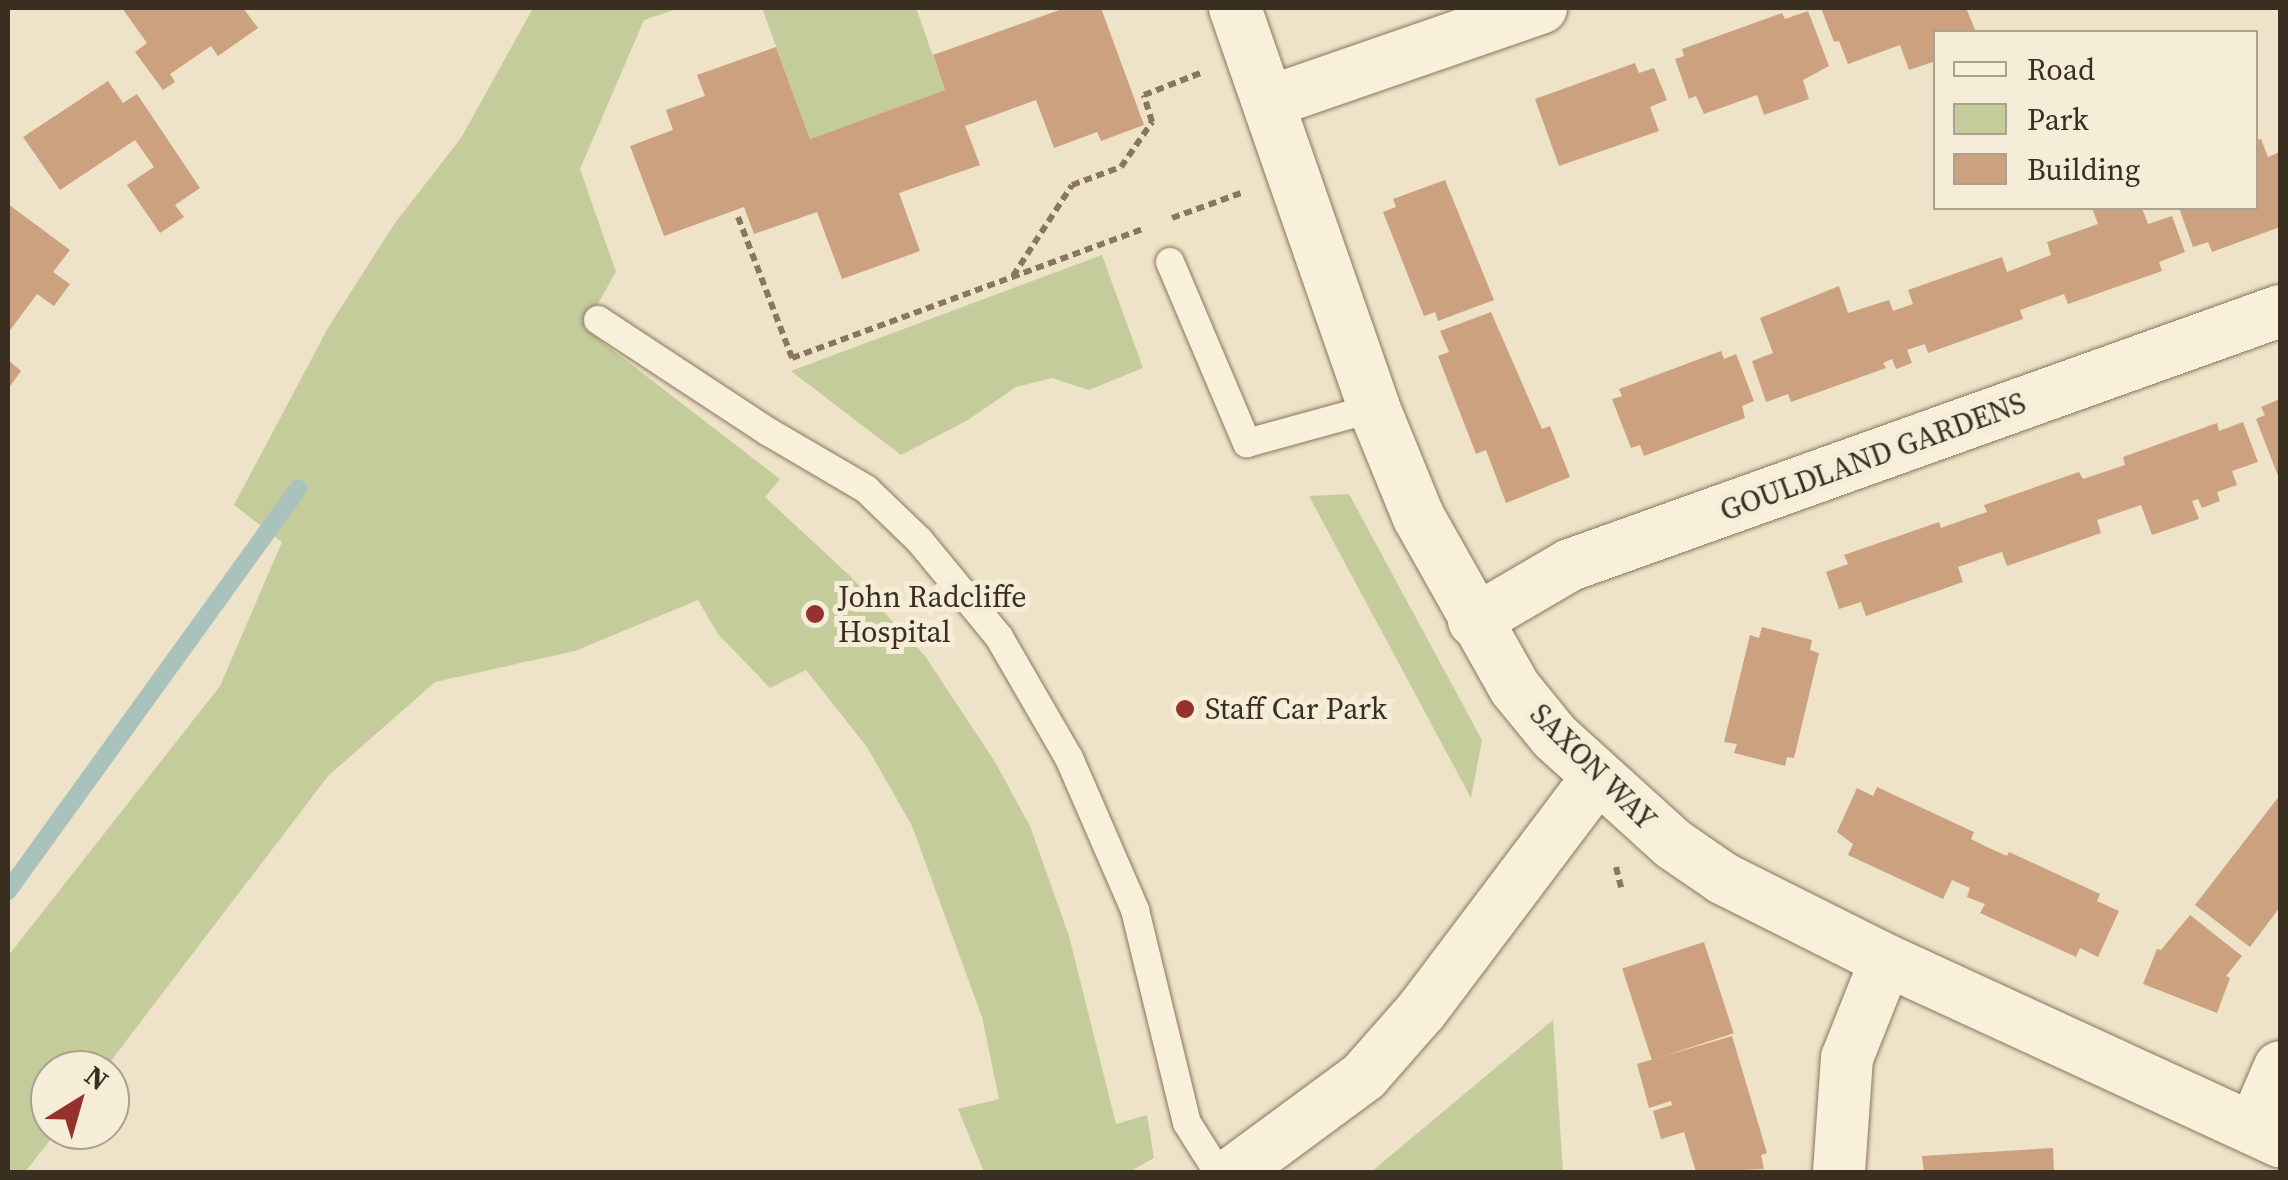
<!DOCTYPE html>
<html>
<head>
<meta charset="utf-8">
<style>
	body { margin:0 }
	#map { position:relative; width:2288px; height:1180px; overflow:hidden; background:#eee3c8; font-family:"Source Serif 4",serif }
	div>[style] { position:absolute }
	.green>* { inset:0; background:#c5cc9b }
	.stream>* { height:18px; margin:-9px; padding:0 9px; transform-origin:9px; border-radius:9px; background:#a9c2bb }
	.building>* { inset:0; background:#cba17f; transform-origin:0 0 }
	.path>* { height:6px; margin-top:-3px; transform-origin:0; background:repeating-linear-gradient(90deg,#89765d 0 8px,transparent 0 13px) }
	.roads { filter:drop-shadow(0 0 2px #89765d) drop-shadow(0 0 2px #89765d) }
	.lane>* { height:28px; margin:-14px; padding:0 14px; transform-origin:14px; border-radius:14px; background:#f8f0db }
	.street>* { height:52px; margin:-26px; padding:0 26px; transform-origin:26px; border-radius:26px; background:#f8f0db }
	.dots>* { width:28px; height:28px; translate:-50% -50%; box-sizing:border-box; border:5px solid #f5edd7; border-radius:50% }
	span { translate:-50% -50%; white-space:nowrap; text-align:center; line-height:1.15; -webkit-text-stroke:10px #f5edd7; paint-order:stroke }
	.street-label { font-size:30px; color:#3a2e20 }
	.poi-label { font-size:30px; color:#3a2e20 }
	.left { translate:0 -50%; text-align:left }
	.frame { position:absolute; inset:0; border:10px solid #3a2e20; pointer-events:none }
	.legend { position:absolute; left:1933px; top:30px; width:325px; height:180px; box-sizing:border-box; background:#f5edd7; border:2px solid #aaa18e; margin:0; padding:12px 18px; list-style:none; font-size:30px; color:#3a2e20 }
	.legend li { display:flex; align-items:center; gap:20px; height:50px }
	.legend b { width:50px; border:2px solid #aaa18e }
	.north { position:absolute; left:30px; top:1050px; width:100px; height:100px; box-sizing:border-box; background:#f5edd7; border:2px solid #aaa18e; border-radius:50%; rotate:37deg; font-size:28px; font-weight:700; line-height:40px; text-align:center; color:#3a2e20 }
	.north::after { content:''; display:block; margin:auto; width:35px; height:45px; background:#97312e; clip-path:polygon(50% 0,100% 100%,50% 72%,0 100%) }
</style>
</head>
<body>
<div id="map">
	<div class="green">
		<i style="clip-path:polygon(533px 8px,680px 8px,644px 20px,580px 169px,616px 272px,584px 328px,780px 479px,765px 497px,850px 576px,925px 656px,995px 762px,1030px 826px,1069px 936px,1116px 1124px,1147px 1115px,1154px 1158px,1129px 1172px,984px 1172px,958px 1109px,999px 1099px,982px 1017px,912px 826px,867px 747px,806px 670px,770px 688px,718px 634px,698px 600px,575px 651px,435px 682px,328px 776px,104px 1070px,50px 1070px,50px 1130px,58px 1130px,25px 1172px,8px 1172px,8px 956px,220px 686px,282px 542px,234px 505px,329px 326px,395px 223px,461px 138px)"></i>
		<i style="clip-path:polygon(762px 8px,916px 8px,945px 90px,810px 139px)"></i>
		<i style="clip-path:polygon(1102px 255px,1143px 368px,1089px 390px,1052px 378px,1016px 387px,968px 420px,901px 455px,791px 371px)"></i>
		<i style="clip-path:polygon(1349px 494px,1482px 740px,1471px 798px,1309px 496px)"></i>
		<i style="clip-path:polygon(1553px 1020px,1563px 1172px,1371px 1172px)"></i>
	</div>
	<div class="stream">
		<i style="left:8px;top:891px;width:496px;rotate:-54.2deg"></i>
	</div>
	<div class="building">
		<i style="clip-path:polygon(122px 8px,243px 8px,258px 28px,218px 56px,211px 46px,170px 74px,175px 82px,163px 90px,135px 52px,147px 43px)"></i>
		<i style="clip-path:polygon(1065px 8px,1101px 8px,1144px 125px,1101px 141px,1097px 132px,1054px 148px,1036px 100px,965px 126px,980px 165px,899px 193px,920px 251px,842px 279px,817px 212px,754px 234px,744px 207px,664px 236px,630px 146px,673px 130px,666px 110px,705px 96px,697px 75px,776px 47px,810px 139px,945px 90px,933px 55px)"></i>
		<i style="clip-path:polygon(1821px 8px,1966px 8px,1976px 32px,1936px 32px,1936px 61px,1909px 70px,1900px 45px,1848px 64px,1839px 41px,1834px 42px)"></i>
		<i style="clip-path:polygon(1808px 11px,1829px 66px,1803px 80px,1809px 99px,1764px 115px,1757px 95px,1704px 114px,1696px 96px,1689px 99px,1675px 59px,1684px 56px,1682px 49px,1782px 13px,1785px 19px)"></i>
		<i style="clip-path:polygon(1635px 63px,1639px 73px,1654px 68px,1667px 100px,1650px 107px,1659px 131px,1559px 166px,1535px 99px)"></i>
		<i style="clip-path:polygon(108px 81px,123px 103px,137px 94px,200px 188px,175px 205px,184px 217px,160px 233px,127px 185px,154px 167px,135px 140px,60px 190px,23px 137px)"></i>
		<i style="clip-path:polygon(2261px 139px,2268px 157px,2280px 152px,2280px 227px,2212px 252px,2208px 242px,2193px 247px,2179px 208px,2256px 208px,2256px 140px)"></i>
		<i style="clip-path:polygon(1445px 180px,1494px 300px,1438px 321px,1435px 312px,1424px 316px,1383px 212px,1396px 207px,1393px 199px)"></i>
		<i style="clip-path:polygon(8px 204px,70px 250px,53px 272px,70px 284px,54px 306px,37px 294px,8px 333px)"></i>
		<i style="clip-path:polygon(2092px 208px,2142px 208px,2148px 224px,2172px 216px,2185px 252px,2159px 262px,2162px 271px,2068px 304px,2064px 294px,2020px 310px,2023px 319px,1928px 353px,1925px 344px,1907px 350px,1912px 363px,1896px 369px,1892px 359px,1883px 363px,1886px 368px,1791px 402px,1788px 394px,1766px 402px,1752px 361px,1773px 353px,1760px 318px,1839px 286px,1848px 313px,1889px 300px,1893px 311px,1913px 304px,1908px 290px,2002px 257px,2007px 272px,2051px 255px,2047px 242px,2098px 224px)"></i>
		<i style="clip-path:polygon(1491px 312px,1542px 429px,1550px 426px,1570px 477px,1506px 503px,1486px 450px,1476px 454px,1438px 356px,1449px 352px,1440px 331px)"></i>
		<i style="clip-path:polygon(1721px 351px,1724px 359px,1736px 354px,1754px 401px,1742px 406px,1745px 418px,1644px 456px,1640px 445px,1631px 448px,1612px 399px,1622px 396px,1619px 389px)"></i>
		<i style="clip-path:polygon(8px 360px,21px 371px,8px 389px)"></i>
		<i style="clip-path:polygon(2280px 399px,2280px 481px,2256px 419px,2265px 415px,2261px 407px)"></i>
		<i style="clip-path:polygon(2243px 422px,2258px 462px,2232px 471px,2237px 485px,2217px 492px,2220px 501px,2202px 508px,2198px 499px,2192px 501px,2199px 519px,2152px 535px,2141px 505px,2097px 520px,2101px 533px,2007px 566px,2002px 552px,1981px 559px,1958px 567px,1963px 582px,1866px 616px,1861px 602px,1839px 609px,1826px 572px,1848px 564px,1844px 555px,1939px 522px,1941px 528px,1966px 519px,1987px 512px,1984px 505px,2079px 472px,2083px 479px,2125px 465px,2123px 457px,2217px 423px,2219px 431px)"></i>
		<i style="clip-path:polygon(1762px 627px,1812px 640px,1810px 650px,1819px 653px,1794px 758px,1787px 757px,1785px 766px,1734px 753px,1737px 744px,1724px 742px,1750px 635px,1759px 638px)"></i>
		<i style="clip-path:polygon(1877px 787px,1974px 832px,1971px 839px,1989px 848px,2007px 856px,2009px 852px,2100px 894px,2097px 901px,2119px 911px,2098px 957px,2080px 948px,2076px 957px,1980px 913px,1985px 904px,1967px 897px,1970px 888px,1952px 880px,1943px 899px,1848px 855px,1853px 844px,1837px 832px,1857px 788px,1873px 796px)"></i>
		<i style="clip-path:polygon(2280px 795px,2280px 907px,2250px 947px,2195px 905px)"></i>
		<i style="clip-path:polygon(2190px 915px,2242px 956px,2226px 976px,2230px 978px,2217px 1013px,2143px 984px,2157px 949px,2161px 950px)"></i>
		<i style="left:1704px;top:942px;width:96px;height:86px;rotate:72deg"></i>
		<i style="clip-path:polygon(1732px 1036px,1767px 1153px,1761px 1155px,1764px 1169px,1696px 1172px,1684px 1132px,1661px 1139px,1653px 1111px,1672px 1105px,1671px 1101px,1649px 1108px,1637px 1064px)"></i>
		<i style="clip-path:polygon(2053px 1148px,2054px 1172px,1924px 1172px,1922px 1156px)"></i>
	</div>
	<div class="path">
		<i style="left:738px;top:217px;width:151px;rotate:69deg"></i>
		<i style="left:792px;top:358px;width:373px;rotate:-20.2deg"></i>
		<i style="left:1172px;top:218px;width:73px;rotate:-19.9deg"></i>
		<i style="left:1013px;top:276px;width:108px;rotate:-57deg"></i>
		<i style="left:1072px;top:185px;width:52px;rotate:-20.2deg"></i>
		<i style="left:1121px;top:167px;width:55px;rotate:-55.4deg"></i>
		<i style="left:1152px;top:122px;width:28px;rotate:-107deg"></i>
		<i style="left:1144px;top:95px;width:63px;rotate:-21.3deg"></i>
		<i style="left:1616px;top:867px;width:21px;rotate:76deg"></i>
	</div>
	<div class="roads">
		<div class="lane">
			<i style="left:1170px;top:262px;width:197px;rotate:67deg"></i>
			<i style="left:1247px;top:443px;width:132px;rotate:-15.4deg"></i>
			<i style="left:598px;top:320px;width:202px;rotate:33.3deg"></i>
			<i style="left:767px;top:431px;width:115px;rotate:30.4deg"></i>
			<i style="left:866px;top:489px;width:74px;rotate:43.9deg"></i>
			<i style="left:919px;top:540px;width:126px;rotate:50.5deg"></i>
			<i style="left:999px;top:637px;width:140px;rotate:60deg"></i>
			<i style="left:1069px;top:758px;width:166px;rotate:66.5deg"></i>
			<i style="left:1135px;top:910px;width:219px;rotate:76.3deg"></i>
			<i style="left:1187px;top:1123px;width:58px;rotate:57.7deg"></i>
		</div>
		<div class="street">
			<i style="left:1235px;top:8px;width:423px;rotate:70.8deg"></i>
			<i style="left:1374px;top:408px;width:117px;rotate:67.8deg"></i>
			<i style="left:1418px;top:516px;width:197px;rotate:60.6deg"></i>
			<i style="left:1515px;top:688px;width:63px;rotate:50.8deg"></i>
			<i style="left:1555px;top:737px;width:159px;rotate:42.2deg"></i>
			<i style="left:1673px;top:844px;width:62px;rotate:34.5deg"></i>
			<i style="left:1724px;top:879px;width:181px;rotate:26.6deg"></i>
			<i style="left:1886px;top:960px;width:434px;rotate:24.7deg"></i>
			<i style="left:1269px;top:102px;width:288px;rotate:-19.1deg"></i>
			<i style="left:1474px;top:621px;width:111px;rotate:-30.3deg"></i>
			<i style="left:1570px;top:565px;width:754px;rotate:-19.68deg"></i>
			<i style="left:2254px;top:1127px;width:65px;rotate:-66.6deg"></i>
			<i style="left:1234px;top:1172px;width:162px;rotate:-36.4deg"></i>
			<i style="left:1364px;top:1076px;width:88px;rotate:-48.7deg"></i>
			<i style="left:1422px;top:1010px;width:291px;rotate:-53deg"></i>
			<i style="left:1839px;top:1172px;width:114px;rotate:-86deg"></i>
			<i style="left:1847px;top:1058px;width:105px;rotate:-68.3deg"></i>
		</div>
	</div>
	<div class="dots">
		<i style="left:815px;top:614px;background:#97312e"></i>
		<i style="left:1185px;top:709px;background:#97312e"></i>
	</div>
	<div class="street-label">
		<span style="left:1873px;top:457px;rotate:-20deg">GOULDLAND GARDENS</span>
		<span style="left:1593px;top:767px;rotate:45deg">SAXON WAY</span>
	</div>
	<div class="poi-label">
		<span class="left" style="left:838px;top:614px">John Radcliffe<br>Hospital</span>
		<span class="left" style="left:1205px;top:709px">Staff Car Park</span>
	</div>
	<div class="frame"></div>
	<ul class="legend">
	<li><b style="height:12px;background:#f8f0db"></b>Road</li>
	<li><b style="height:28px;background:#c5cc9b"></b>Park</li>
	<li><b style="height:28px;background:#cba17f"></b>Building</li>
	</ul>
	<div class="north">N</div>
</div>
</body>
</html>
